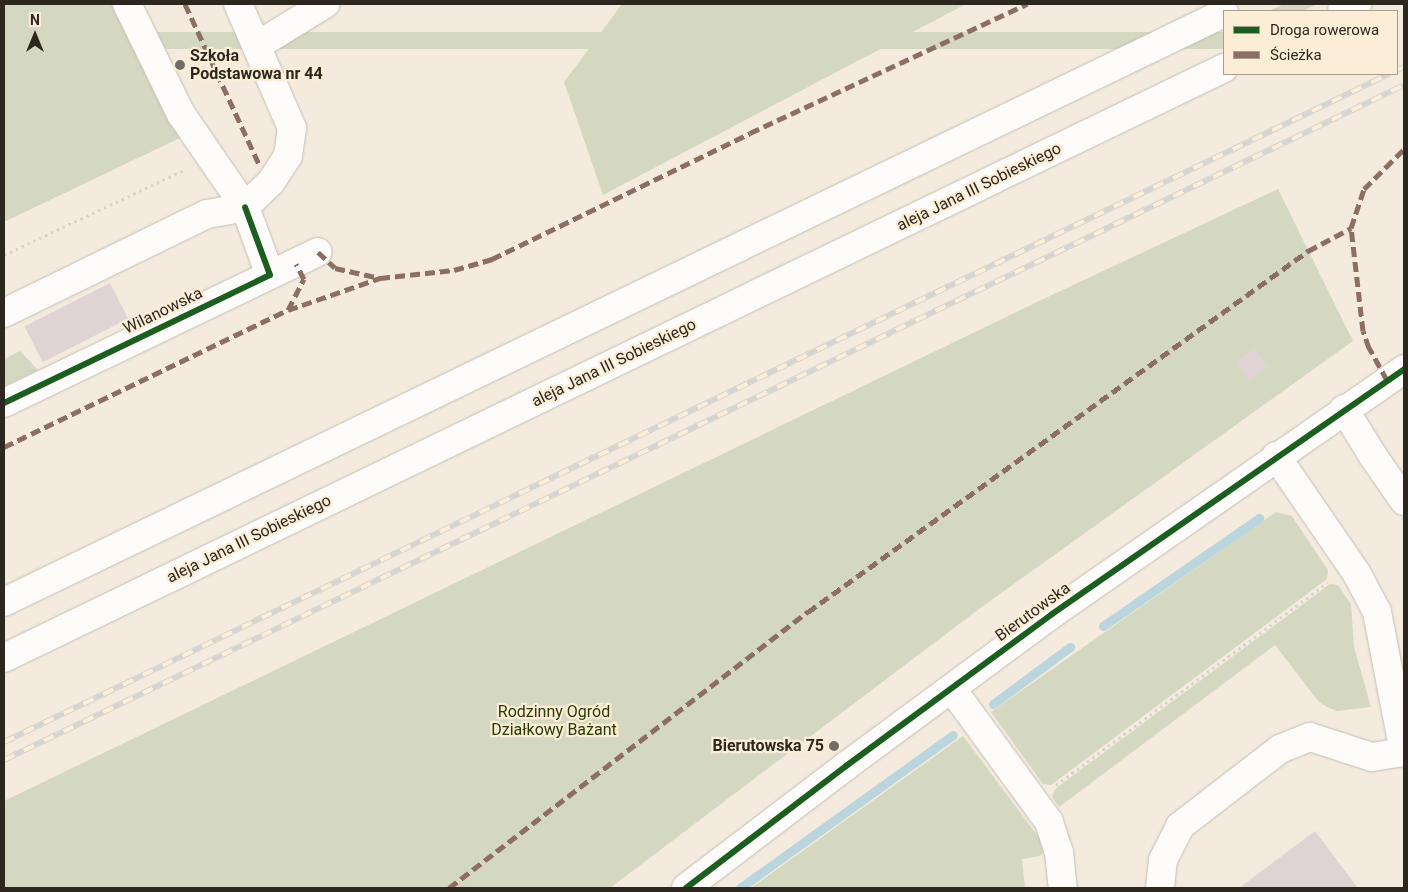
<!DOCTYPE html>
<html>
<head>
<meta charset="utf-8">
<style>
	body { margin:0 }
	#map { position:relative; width:1408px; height:892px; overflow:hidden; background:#f4ebde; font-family:Roboto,sans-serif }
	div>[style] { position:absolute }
	.green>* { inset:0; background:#d4d8c1; transform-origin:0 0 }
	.stream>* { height:9px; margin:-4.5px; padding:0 4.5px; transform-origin:4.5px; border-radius:4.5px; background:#bbd5de }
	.building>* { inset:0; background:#dfd4d3; transform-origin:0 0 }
	.path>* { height:3px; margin-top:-1.5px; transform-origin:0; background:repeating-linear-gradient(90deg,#d5d2cf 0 2.5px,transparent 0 6.5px) }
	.roads { filter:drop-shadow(0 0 1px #c4bdb4) drop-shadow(0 0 1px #c4bdb4) }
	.minor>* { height:28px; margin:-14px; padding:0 14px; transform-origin:14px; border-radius:14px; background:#fdfcfa }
	.major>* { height:28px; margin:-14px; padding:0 14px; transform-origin:14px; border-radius:14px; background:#fdfcfa }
	.rail>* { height:5.5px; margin-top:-2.75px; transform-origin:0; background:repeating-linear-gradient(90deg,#fcedd6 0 11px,#d6d4d0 0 22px); box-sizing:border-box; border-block:1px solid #d6d4d0 }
	.quiet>* { height:5px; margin-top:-2.5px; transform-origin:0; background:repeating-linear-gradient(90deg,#8d6e63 0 10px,transparent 0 15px) }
	.cycleway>* { height:6px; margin:-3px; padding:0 3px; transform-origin:3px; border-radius:3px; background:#1b5e20 }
	.dots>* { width:14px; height:14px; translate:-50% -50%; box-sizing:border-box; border:2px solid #fcedd6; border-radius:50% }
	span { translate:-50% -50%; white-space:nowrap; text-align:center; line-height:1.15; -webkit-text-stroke:4.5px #fcedd6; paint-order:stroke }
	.poi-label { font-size:16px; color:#2d281f; font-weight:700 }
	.left { translate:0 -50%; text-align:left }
	.right { translate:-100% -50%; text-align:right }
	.street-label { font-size:16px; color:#2d281f }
	.park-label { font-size:16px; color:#273b03 }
	.frame { position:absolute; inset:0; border:5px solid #2d281f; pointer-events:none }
	.legend { position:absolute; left:1223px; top:10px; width:175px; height:65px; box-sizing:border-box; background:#fcedd6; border:1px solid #a99e8d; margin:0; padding:6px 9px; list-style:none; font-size:15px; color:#2d281f }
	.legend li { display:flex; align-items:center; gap:10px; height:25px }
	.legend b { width:25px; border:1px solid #a99e8d }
	.north { position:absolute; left:10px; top:10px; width:50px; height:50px; -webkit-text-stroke:4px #fcedd6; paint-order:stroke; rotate:0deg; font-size:14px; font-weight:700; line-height:20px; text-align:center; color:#2d281f }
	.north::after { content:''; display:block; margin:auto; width:18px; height:22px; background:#2d281f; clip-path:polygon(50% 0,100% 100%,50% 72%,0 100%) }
</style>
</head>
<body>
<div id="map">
	<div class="green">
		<i style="clip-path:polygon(4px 4px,118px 4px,186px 135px,4px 222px)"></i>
		<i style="clip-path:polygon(622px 4px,966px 4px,603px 195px,564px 82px)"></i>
		<i style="clip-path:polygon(1284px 4px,1318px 4px,1303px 11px,1268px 11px)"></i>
		<i style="left:1224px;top:32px;width:17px;height:1354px;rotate:90deg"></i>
		<i style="clip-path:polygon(1278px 189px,1353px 341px,979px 609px,610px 888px,4px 888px,4px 801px,1037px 302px)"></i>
		<i style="clip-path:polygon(20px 351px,38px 370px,4px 386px,4px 359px)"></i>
		<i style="clip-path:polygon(1276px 512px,1292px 516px,1328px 570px,1327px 579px,1051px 785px,1043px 784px,991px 712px)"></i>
		<i style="clip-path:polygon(1330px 584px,1338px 585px,1351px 604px,1354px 647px,1371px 707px,1337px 711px,1327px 707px,1318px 701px,1275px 645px,1059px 807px,1052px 797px,1055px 789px)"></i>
		<i style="clip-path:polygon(963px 736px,1040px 839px,1043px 852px,1040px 856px,1022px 859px,1025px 888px,751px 888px)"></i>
	</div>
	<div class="stream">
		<i style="left:1103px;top:626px;width:190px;rotate:-34.7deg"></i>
		<i style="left:993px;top:704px;width:96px;rotate:-36.5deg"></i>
		<i style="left:740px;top:888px;width:262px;rotate:-35.7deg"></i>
	</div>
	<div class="building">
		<i style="left:110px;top:283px;width:40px;height:96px;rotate:63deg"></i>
		<i style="left:1255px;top:349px;width:23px;height:23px;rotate:56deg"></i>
		<i style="clip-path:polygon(1315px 831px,1358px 888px,1239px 888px)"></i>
	</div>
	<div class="path">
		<i style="left:4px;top:255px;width:201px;rotate:-25.3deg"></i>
		<i style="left:1056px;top:785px;width:339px;rotate:-36.7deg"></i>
	</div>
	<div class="roads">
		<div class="minor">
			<i style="left:127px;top:4px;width:123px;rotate:63.9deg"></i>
			<i style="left:181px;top:114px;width:113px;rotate:55.5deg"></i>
			<i style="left:245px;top:207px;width:72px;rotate:69.8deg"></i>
			<i style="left:258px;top:45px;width:79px;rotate:-31.5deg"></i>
			<i style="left:4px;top:313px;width:226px;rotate:-26deg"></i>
			<i style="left:207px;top:214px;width:39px;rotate:-10deg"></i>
			<i style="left:245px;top:207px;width:36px;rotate:-44deg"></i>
			<i style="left:271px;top:182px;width:31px;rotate:-57deg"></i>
			<i style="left:288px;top:156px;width:28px;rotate:-82deg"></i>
			<i style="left:292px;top:128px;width:135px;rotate:-113.5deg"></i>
			<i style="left:4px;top:403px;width:348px;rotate:-25.7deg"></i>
			<i style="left:1344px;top:409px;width:55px;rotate:58.3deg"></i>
			<i style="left:1373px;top:456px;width:55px;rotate:55.4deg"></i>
			<i style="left:1276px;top:456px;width:143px;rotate:55.5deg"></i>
			<i style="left:1357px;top:574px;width:43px;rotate:62.2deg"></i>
			<i style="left:1377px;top:612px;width:143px;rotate:79.1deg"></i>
			<i style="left:952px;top:689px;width:165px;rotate:53.9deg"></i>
			<i style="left:1049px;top:822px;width:32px;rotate:72deg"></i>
			<i style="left:1059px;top:852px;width:36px;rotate:84deg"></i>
			<i style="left:686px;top:888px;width:201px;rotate:-37.3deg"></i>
			<i style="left:846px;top:766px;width:256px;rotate:-36.4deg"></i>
			<i style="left:1052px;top:614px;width:429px;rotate:-34.8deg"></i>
			<i style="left:1160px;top:888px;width:28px;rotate:-84deg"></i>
			<i style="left:1163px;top:860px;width:38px;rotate:-63deg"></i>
			<i style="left:1180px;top:826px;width:126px;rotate:-37.6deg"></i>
			<i style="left:1280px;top:749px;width:32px;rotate:-22deg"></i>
			<i style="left:1310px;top:737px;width:65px;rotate:17.9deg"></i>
			<i style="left:1372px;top:757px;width:32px;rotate:-9deg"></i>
		</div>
		<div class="major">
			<i style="left:1342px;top:11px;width:17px;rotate:-25deg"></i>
			<i style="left:4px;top:602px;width:1355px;rotate:-25.77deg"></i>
			<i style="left:4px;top:658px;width:1355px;rotate:-25.81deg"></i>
		</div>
	</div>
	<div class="rail">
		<i style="left:1397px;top:70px;width:8px;rotate:-23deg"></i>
		<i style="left:4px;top:742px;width:1538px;rotate:-25.75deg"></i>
		<i style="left:4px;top:760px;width:1554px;rotate:-25.74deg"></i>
	</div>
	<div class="quiet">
		<i style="left:185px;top:4px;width:176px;rotate:65.2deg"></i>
		<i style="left:318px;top:252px;width:23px;rotate:43deg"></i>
		<i style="left:335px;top:268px;width:46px;rotate:12.5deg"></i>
		<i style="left:380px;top:278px;width:74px;rotate:-6.2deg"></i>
		<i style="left:454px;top:270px;width:40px;rotate:-16deg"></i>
		<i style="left:492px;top:259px;width:287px;rotate:-26deg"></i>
		<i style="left:750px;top:133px;width:306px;rotate:-25deg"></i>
		<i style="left:288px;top:310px;width:97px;rotate:-19.2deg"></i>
		<i style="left:1387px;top:380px;width:37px;rotate:-119deg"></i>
		<i style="left:1369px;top:348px;width:18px;rotate:-109deg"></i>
		<i style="left:1363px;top:331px;width:104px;rotate:-96.6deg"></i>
		<i style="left:1351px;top:228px;width:41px;rotate:-71.6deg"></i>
		<i style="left:1364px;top:189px;width:57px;rotate:-45deg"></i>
		<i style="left:4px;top:447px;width:315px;rotate:-25.8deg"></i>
		<i style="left:288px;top:310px;width:35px;rotate:-63deg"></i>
		<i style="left:304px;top:279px;width:17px;rotate:-118deg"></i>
		<i style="left:449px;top:888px;width:453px;rotate:-37.6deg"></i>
		<i style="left:808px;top:612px;width:617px;rotate:-35.83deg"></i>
		<i style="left:1308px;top:251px;width:49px;rotate:-28.1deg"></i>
	</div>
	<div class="cycleway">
		<i style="left:4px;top:403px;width:295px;rotate:-25.7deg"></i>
		<i style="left:270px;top:275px;width:72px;rotate:-110.2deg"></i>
		<i style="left:686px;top:888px;width:201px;rotate:-37.3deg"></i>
		<i style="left:846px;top:766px;width:256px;rotate:-36.4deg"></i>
		<i style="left:1052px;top:614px;width:429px;rotate:-34.8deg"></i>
	</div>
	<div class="dots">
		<i style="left:180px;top:65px;background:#736c62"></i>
		<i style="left:834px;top:746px;background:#736c62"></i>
	</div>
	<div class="poi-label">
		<span class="left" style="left:190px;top:65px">Szkoła<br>Podstawowa nr 44</span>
		<span class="right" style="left:824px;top:746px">Bierutowska 75</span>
	</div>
	<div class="street-label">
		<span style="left:979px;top:187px;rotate:-26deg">aleja Jana III Sobieskiego</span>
		<span style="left:163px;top:311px;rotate:-26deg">Wilanowska</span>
		<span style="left:614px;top:363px;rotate:-26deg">aleja Jana III Sobieskiego</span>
		<span style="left:249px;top:539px;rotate:-26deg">aleja Jana III Sobieskiego</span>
		<span style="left:1033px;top:612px;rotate:-36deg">Bierutowska</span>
	</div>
	<div class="park-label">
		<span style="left:554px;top:721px">Rodzinny Ogród<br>Działkowy Bażant</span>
	</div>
	<div class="frame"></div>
	<ul class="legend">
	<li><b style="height:6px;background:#1b5e20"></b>Droga rowerowa</li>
	<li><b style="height:6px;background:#8d6e63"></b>Ścieżka</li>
	</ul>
	<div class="north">N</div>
</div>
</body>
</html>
